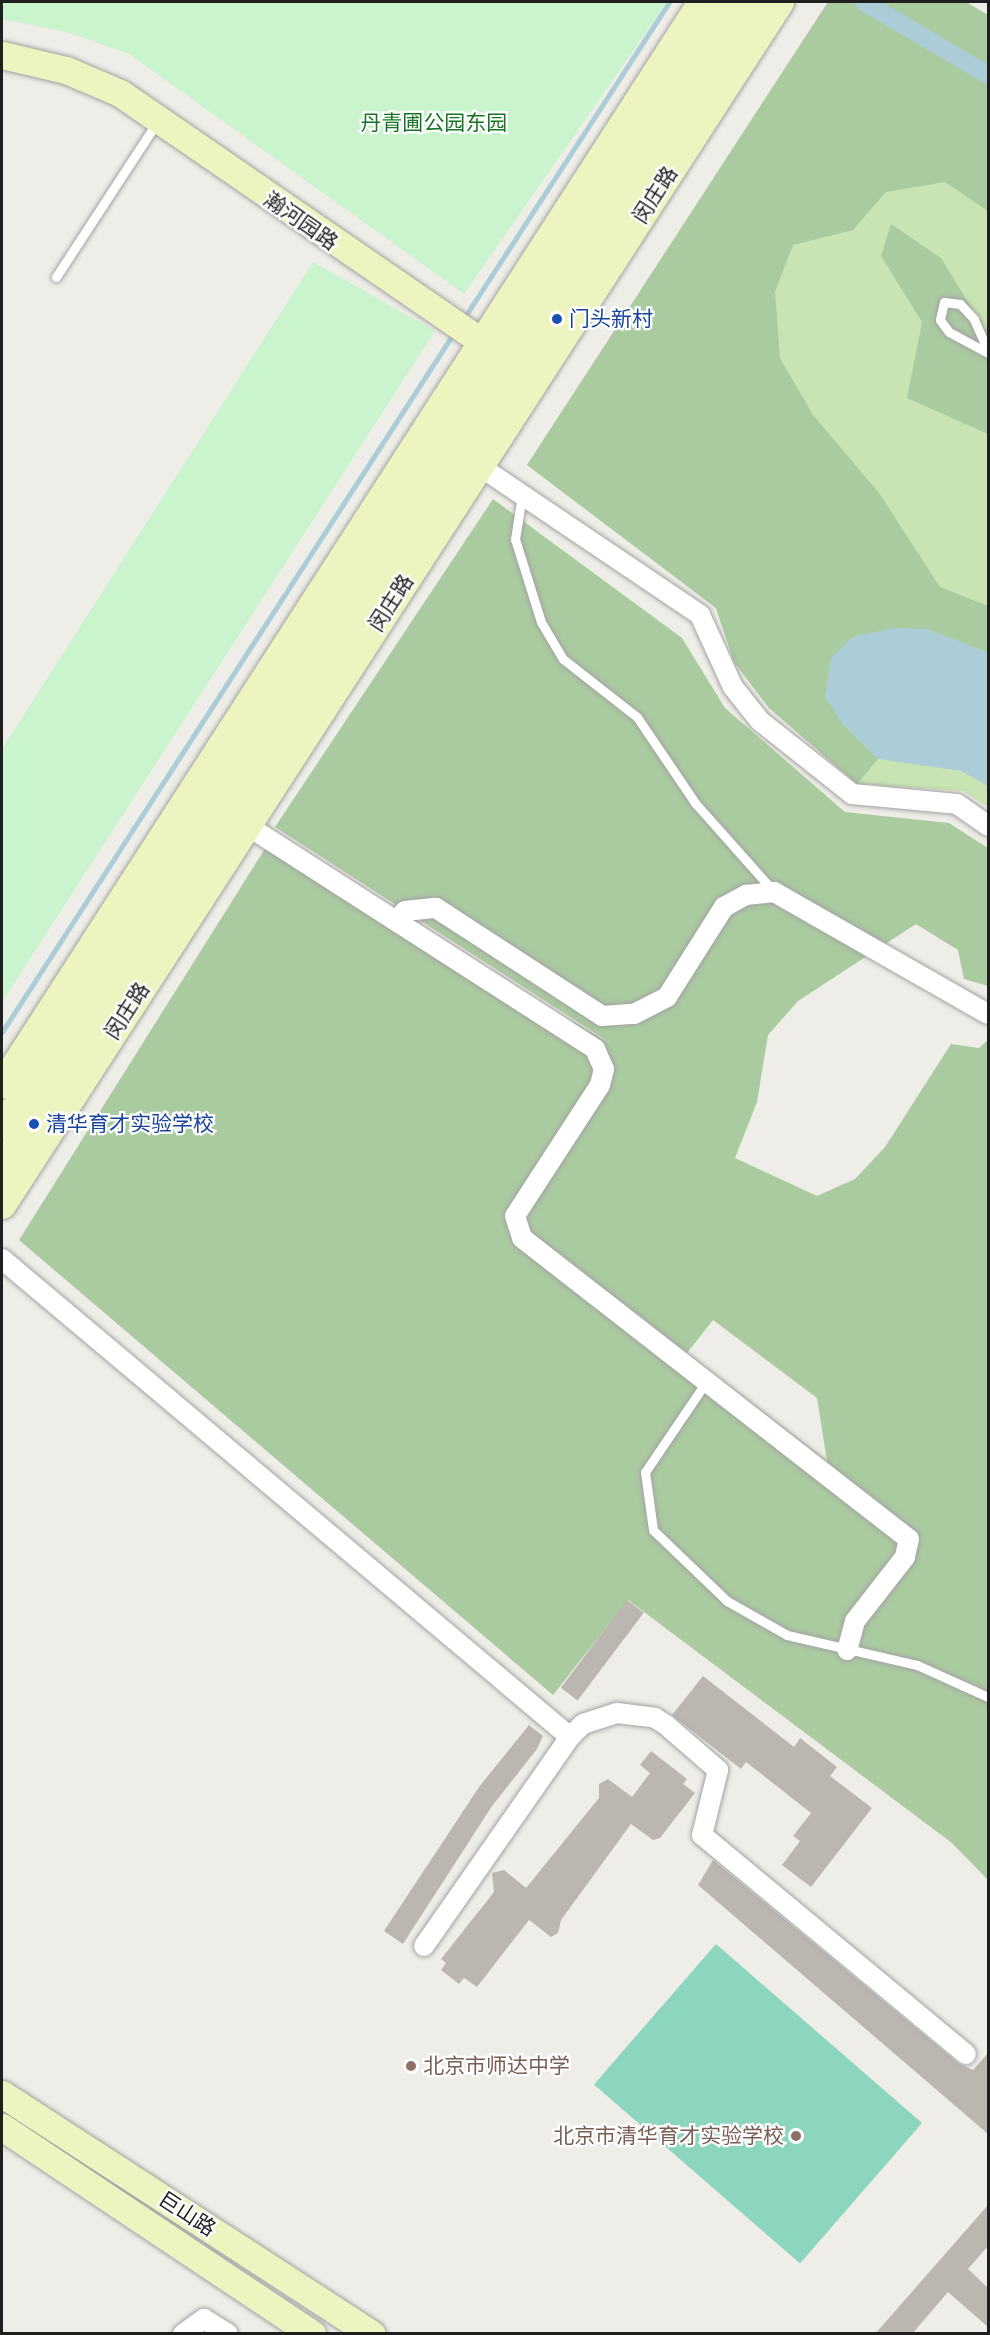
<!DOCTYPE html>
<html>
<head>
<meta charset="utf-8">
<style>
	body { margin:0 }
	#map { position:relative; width:990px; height:2335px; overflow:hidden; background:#efede7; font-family:"Archivo Narrow","Noto Sans SC",sans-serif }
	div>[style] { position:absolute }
	.grass>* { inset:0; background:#c8e4b2 }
	.forest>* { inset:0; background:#aacaa0 }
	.park>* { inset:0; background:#c9f4ce }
	.pitch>* { inset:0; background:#8dd6be; transform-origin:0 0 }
	.water>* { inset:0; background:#acccd8 }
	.stream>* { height:5px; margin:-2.5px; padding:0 2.5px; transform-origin:2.5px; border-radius:2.5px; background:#acccd8 }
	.canal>* { height:18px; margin:-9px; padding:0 9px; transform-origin:9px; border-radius:9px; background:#acccd8 }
	.building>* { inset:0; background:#bcb6b0; transform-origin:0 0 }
	.roads { filter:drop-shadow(0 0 2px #a3a3a3) drop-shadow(0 0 2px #a3a3a3) }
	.lane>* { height:9px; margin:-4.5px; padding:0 4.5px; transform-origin:4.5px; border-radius:4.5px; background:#fff }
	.street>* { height:20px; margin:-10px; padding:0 10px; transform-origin:10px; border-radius:10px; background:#fff }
	.secondary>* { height:27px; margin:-13.5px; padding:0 13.5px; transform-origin:13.5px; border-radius:13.5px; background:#eef4c0 }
	.dots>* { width:16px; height:16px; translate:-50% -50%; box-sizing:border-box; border:3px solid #fff; border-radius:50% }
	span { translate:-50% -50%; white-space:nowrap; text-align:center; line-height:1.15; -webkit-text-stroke:4.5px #fff; paint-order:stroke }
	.park-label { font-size:21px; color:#177424 }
	.street-label { font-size:21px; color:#1f1f1f }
	.transit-label { font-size:21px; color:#164399 }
	.left { translate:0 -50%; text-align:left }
	.education-label { font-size:21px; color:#785e54 }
	.right { translate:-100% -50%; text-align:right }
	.frame { position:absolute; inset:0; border:3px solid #1f1f1f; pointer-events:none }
</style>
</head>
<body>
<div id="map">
	<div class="grass">
		<i style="clip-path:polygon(822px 11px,988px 112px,988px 807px,963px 791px,857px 784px,769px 708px,734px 662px,716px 608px,527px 465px)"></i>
	</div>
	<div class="forest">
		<i style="clip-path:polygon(828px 2px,966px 2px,988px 15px,988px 211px,945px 182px,886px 192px,853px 230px,793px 245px,775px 292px,780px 358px,813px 415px,879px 493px,940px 587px,988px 606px,988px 653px,927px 629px,842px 723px,878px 759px,857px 784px,769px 708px,734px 662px,716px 608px,527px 465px)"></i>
		<i style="clip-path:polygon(891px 224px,941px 258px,988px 335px,988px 434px,907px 398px,922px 322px,881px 256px)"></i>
		<i style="clip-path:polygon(evenodd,493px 499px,682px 638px,725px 708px,845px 812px,949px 823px,988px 848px,988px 986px,964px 979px,958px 950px,916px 924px,798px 1001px,768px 1035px,757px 1102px,735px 1158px,817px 1196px,855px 1179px,885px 1147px,951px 1044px,979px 1048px,988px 1040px,988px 1880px,952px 1843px,628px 1600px,553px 1695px,19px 1240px,266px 847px,612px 1044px,275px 827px,493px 499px,713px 1320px,817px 1398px,827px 1461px,687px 1353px,713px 1320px)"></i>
	</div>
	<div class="park">
		<i style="clip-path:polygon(2px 2px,667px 2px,464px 294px,129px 54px,67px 32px,2px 19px)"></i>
		<i style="clip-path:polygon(313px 262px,435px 331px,2px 1002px,2px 749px)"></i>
	</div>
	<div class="pitch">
		<i style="left:716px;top:1944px;width:273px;height:186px;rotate:41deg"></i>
	</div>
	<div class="water">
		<i style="clip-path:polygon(893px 628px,927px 629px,988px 653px,988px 786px,961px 771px,878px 759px,842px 723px,825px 697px,831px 657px,853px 637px)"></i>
	</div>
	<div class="stream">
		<i style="left:464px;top:318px;width:377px;rotate:-57deg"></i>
		<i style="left:2px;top:1032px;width:835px;rotate:-57.13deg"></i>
	</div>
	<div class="canal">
		<i style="left:864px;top:2px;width:144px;rotate:30.5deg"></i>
	</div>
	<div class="building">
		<i style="left:627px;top:1600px;width:21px;height:110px;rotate:37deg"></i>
		<i style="clip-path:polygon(703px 1676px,794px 1747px,800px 1738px,837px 1767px,830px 1776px,872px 1808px,811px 1887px,782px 1865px,800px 1841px,793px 1836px,811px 1813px,746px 1762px,741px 1769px,672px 1715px)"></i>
		<i style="clip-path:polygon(529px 1725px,543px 1736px,537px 1749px,492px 1806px,403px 1944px,384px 1931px,479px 1787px)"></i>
		<i style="clip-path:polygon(651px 1751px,687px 1779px,683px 1784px,695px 1793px,660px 1838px,653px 1840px,631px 1824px,561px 1920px,558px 1933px,551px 1937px,529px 1920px,477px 1987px,464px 1978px,459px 1984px,441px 1970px,446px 1963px,441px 1959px,494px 1892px,492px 1873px,504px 1870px,526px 1888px,599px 1798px,599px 1784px,608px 1779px,632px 1797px,650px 1773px,640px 1765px)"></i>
		<i style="clip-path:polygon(713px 1860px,958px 2063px,973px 2070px,988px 2053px,988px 2134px,698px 1885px)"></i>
		<i style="clip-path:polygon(988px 2205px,988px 2246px,968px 2269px,988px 2288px,988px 2327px,948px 2292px,912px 2334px,875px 2334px)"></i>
	</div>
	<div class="roads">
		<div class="lane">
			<i style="left:56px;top:277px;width:185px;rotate:-56.9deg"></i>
			<i style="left:988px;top:351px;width:35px;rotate:-114deg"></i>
			<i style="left:974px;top:319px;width:21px;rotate:-133deg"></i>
			<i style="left:960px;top:304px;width:16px;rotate:-173deg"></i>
			<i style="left:944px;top:302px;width:18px;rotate:103deg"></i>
			<i style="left:940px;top:320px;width:15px;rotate:53deg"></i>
			<i style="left:949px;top:332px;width:44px;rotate:28.3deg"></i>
			<i style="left:522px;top:495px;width:45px;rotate:99deg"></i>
			<i style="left:515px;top:539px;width:87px;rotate:72.6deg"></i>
			<i style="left:541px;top:622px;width:43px;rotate:59.3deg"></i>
			<i style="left:563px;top:659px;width:94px;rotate:38.1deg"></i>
			<i style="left:637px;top:717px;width:105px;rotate:55.9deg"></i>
			<i style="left:696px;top:804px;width:118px;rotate:48.4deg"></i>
			<i style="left:706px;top:1382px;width:109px;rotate:124.1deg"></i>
			<i style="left:645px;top:1472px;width:59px;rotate:82.1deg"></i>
			<i style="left:653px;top:1530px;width:103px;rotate:43.8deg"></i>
			<i style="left:727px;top:1601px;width:69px;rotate:29.5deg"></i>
			<i style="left:787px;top:1635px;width:133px;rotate:13deg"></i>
			<i style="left:917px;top:1665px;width:78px;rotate:24.3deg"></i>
		</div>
		<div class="street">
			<i style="left:469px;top:459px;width:279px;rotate:34deg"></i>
			<i style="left:700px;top:615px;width:79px;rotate:65.4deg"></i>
			<i style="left:733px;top:687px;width:43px;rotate:51.5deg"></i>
			<i style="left:760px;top:721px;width:117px;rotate:38.4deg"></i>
			<i style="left:852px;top:794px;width:105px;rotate:5.4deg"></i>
			<i style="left:957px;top:804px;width:38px;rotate:35deg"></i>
			<i style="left:237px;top:819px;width:426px;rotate:32.7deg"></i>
			<i style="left:595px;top:1049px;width:22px;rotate:66deg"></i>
			<i style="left:604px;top:1069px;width:16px;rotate:104deg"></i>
			<i style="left:600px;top:1085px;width:156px;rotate:123deg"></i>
			<i style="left:515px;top:1216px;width:23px;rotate:72deg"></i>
			<i style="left:522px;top:1238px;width:490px;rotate:37.9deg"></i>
			<i style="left:909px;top:1539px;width:18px;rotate:103deg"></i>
			<i style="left:905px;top:1557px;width:81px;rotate:128deg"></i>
			<i style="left:855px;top:1621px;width:30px;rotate:105deg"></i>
			<i style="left:396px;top:921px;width:13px;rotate:-48deg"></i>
			<i style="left:405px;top:911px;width:31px;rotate:-6deg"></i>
			<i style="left:436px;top:908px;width:198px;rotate:33deg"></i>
			<i style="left:602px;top:1016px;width:32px;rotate:-4deg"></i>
			<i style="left:634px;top:1014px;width:37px;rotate:-27deg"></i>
			<i style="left:667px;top:997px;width:107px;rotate:-57.7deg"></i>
			<i style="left:724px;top:907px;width:25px;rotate:-29deg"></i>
			<i style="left:746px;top:895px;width:28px;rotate:-6deg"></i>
			<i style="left:774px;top:892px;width:246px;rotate:29.7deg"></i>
			<i style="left:2px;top:1259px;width:742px;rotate:40.08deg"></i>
			<i style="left:570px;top:1737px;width:18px;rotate:-45deg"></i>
			<i style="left:583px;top:1724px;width:36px;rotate:-18deg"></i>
			<i style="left:617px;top:1713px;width:38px;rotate:7deg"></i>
			<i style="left:655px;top:1718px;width:13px;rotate:32deg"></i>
			<i style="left:666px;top:1725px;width:69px;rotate:40.9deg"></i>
			<i style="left:718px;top:1770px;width:67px;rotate:103.8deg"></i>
			<i style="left:702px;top:1835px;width:343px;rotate:39.7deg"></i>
			<i style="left:424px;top:1946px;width:255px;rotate:-55.1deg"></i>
			<i style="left:183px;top:2334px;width:26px;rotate:-36deg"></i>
			<i style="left:204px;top:2319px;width:28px;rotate:32deg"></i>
		</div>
		<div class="secondary">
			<i style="left:2px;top:55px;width:66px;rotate:13.2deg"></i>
			<i style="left:66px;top:70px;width:59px;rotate:23.1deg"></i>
			<i style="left:120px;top:93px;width:459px;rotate:34.5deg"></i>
			<i style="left:2px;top:1084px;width:1288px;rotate:-57.14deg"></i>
			<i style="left:2px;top:1126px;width:1339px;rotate:-57.07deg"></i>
			<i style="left:2px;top:1166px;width:1386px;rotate:-57.1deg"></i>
			<i style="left:2px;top:1205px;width:1433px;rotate:-57.11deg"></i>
			<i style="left:2px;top:2094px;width:441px;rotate:33deg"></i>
			<i style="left:2px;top:2127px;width:373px;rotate:33.7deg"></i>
		</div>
	</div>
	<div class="dots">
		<i style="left:557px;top:319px;background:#1a4fb4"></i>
		<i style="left:34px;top:1124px;background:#1a4fb4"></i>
		<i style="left:411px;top:2066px;background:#8d6e63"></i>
		<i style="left:796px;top:2136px;background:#8d6e63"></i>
	</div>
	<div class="park-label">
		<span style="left:434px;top:123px">丹青圃公园东园</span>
	</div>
	<div class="street-label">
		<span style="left:655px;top:195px;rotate:-57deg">闵庄路</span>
		<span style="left:301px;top:221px;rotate:35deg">瀚河园路</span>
		<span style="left:391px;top:603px;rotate:-57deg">闵庄路</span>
		<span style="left:127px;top:1011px;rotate:-57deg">闵庄路</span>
		<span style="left:187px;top:2214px;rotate:33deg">巨山路</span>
	</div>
	<div class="transit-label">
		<span class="left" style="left:569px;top:319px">门头新村</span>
		<span class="left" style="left:46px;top:1124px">清华育才实验学校</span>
	</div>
	<div class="education-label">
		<span class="left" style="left:423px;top:2066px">北京市师达中学</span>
		<span class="right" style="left:784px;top:2136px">北京市清华育才实验学校</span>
	</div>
	<div class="frame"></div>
</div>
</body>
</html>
